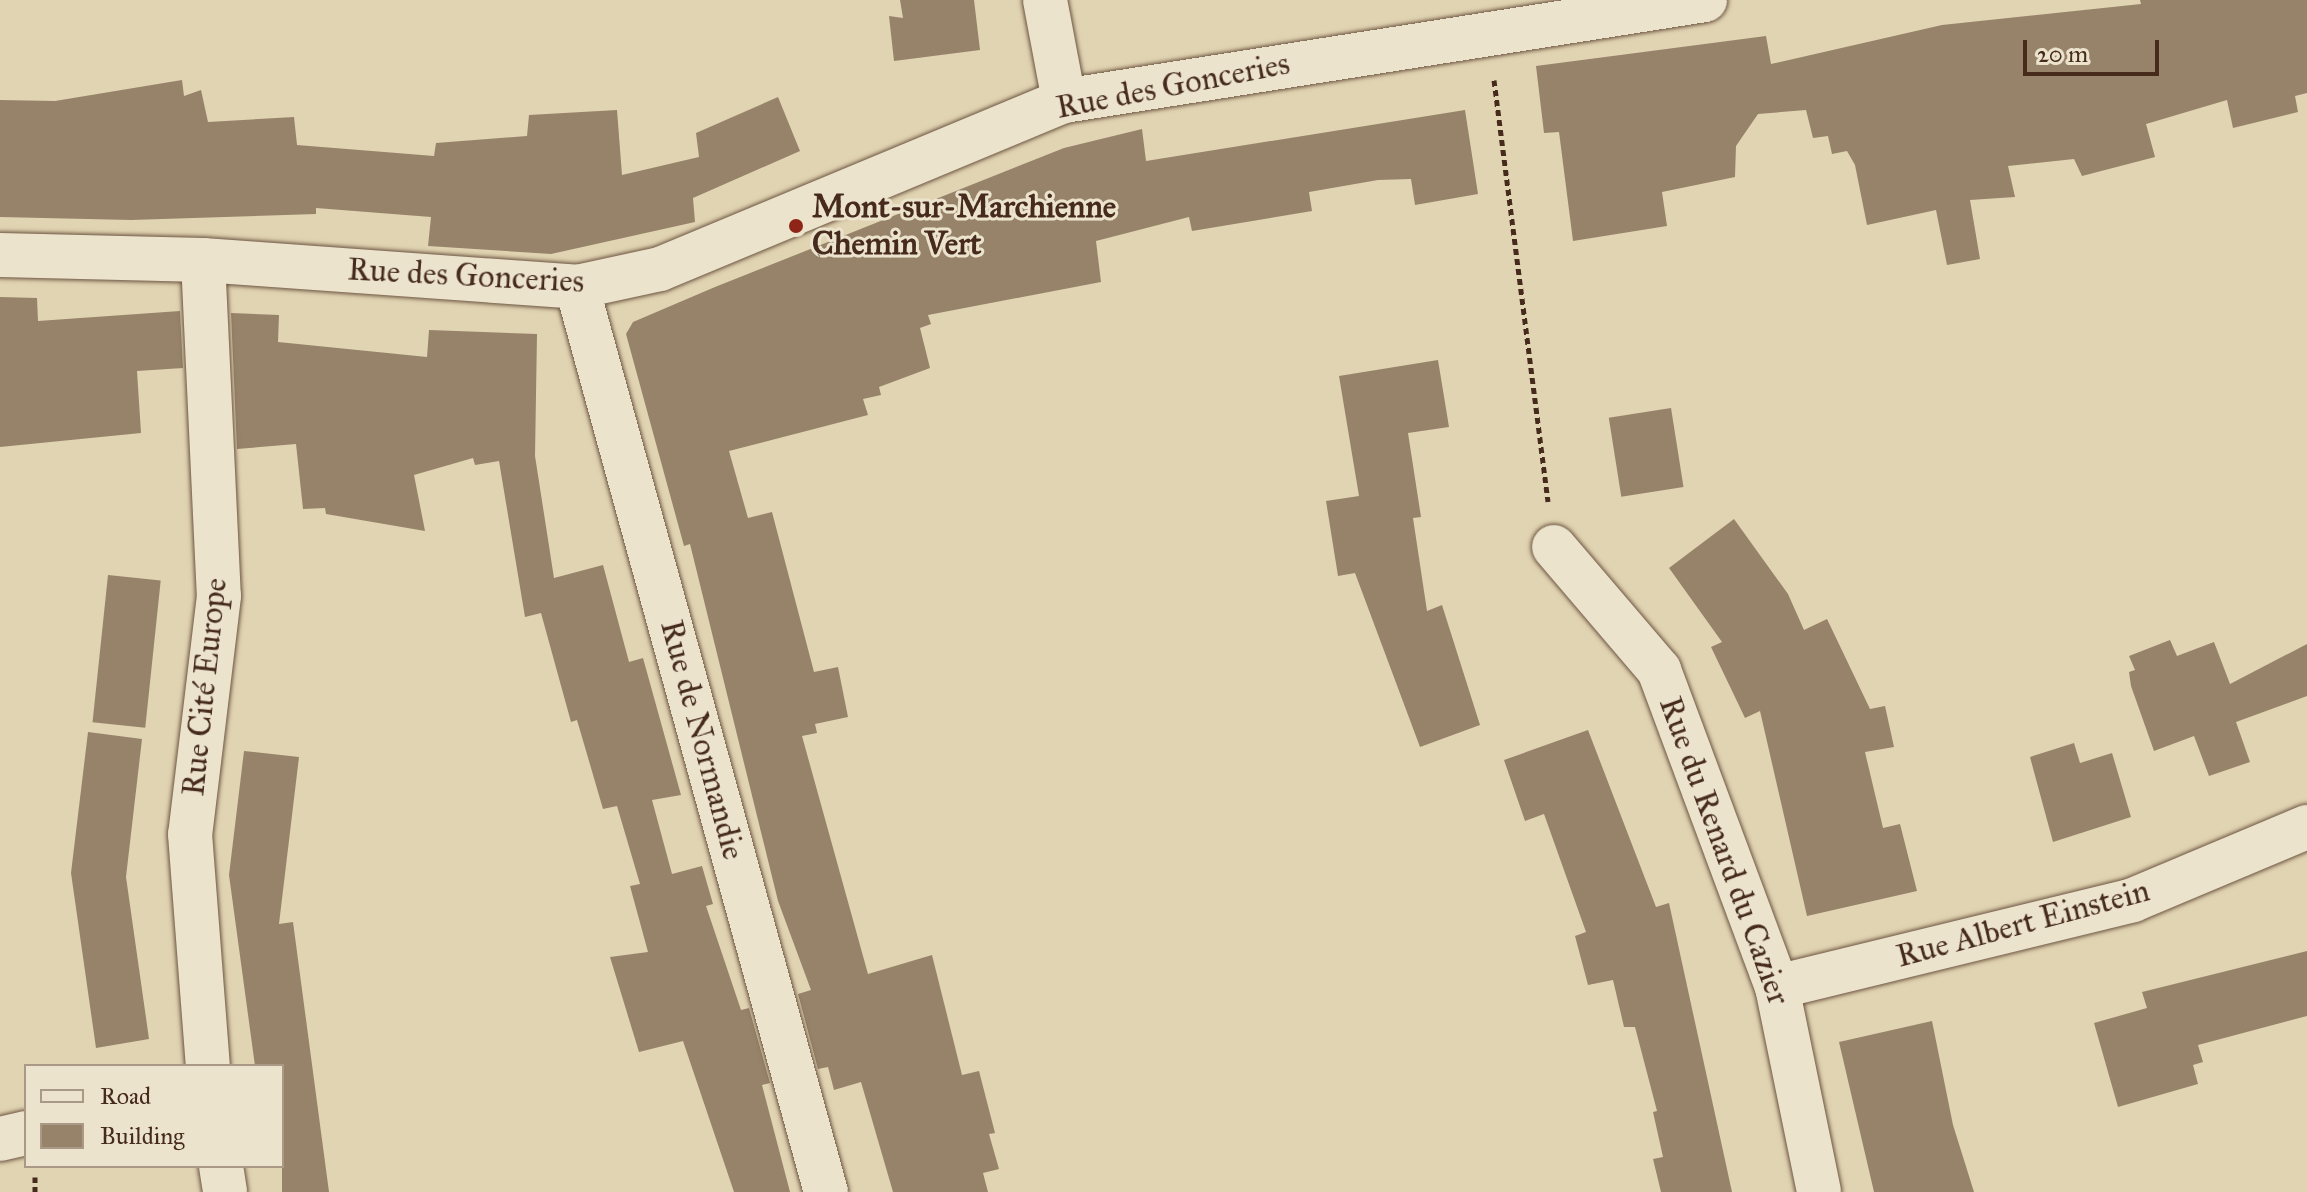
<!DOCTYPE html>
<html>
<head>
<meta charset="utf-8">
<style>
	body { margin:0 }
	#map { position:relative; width:2307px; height:1192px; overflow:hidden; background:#e1d4b2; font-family:"IM FELL Great Primer",serif }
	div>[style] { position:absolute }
	.building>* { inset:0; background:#97836a; transform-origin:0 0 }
	.path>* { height:5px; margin-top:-2.5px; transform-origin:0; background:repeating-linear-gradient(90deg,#462b1d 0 6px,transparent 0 10px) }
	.roads { filter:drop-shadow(0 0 2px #6d5542) drop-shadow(0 0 2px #6d5542) }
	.minor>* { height:44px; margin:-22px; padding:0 22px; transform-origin:22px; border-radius:22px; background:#ece3cd }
	.dots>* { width:22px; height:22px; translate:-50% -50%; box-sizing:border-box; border:4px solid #ece3cd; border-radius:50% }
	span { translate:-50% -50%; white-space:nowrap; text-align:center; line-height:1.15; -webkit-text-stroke:6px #ece3cd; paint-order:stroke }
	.street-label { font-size:32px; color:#462b1d }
	.poi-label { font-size:32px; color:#462b1d; font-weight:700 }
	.left { translate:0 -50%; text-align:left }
	.legend { position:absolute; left:24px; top:1064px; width:260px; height:104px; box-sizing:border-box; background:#ece3cd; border:2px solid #aa9987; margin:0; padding:10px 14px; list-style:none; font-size:24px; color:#462b1d }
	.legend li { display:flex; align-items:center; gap:16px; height:40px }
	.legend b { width:40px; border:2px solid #aa9987 }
	.scale { position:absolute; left:2023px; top:40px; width:136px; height:36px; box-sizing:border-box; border:4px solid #462b1d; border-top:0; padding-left:10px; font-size:24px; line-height:28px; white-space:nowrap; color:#462b1d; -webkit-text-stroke:6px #ece3cd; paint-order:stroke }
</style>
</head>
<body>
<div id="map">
	<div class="building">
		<i style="clip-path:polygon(900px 0,974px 0,980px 50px,894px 61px,889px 16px,903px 18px)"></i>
		<i style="clip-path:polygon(2140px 0,2307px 0,2307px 93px,2295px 96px,2298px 112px,2233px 128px,2227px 100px,2146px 124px,2155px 157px,2082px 176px,2074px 159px,2008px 166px,2015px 197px,1970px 200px,1980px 259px,1947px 265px,1936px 210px,1867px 225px,1855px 165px,1847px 151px,1832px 154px,1828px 136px,1813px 138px,1806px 110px,1758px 114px,1736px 146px,1735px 177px,1662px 192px,1667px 226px,1573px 241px,1559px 132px,1544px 133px,1536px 66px,1766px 36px,1771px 64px,1942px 25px,2141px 4px)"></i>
		<i style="clip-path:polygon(182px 80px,184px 96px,201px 90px,208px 122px,294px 117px,297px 145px,434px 156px,436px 143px,527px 136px,529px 115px,617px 110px,622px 175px,699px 157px,696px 133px,778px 97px,800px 151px,693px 198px,695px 222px,551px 254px,428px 246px,431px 217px,316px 208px,316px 214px,131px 220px,0 217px,0 100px,55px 101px)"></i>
		<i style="clip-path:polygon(1465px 110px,1478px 194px,1415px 205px,1411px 179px,1378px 180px,1309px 192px,1312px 211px,1192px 231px,1189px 217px,1096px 241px,1101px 282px,928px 315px,931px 324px,920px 328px,930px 368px,879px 387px,881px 395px,863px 399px,868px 415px,729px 451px,748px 518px,772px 512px,814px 672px,838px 667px,848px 717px,815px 724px,817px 733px,802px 736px,868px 974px,932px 955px,962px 1075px,979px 1071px,995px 1133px,989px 1134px,999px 1169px,983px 1173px,988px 1192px,893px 1192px,861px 1082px,834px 1090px,828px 1067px,818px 1069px,798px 994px,811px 990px,778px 901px,690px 544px,684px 546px,626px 334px,633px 322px,715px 287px,1064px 148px,1142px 129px,1146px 161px)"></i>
		<i style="clip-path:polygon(0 297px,37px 298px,38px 321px,180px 311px,183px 368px,137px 371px,141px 433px,0 447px)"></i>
		<i style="clip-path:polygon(231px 313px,279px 315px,278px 342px,427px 357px,429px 330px,537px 334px,535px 456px,554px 578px,603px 565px,629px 662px,643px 658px,681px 795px,652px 800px,672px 874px,702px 866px,713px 904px,706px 906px,741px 1010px,749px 1008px,770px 1083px,762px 1085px,790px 1192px,734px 1192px,683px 1041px,639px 1052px,610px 957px,648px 952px,630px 886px,640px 884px,617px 806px,603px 809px,577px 720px,571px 722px,541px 613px,525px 617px,499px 461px,475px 465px,473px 458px,414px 475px,425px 531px,326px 514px,325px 508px,303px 509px,296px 444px,237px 449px)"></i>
		<i style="clip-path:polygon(1438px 360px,1449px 427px,1408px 433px,1421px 517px,1413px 518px,1427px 611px,1442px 605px,1480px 725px,1420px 747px,1355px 573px,1338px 576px,1326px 501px,1359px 496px,1339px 376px)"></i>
		<i style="left:1671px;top:408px;width:80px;height:63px;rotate:81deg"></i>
		<i style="clip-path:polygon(1734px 519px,1788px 594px,1804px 630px,1827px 619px,1870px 709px,1885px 706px,1894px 747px,1865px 752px,1883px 828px,1900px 824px,1917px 891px,1807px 916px,1760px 711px,1745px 718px,1711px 647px,1722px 642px,1669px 568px)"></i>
		<i style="left:108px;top:575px;width:53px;height:148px;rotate:6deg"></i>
		<i style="clip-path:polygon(2170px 640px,2177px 656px,2214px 642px,2230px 684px,2307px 644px,2307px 696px,2236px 722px,2250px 762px,2209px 776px,2194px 736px,2154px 751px,2131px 686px,2129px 672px,2135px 670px,2129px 656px)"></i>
		<i style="clip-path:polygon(1588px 730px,1656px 907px,1669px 903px,1732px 1192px,1661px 1192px,1653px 1159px,1663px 1157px,1653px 1112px,1657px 1111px,1635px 1027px,1624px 1027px,1613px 980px,1588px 985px,1575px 936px,1586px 932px,1544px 814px,1525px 821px,1504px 760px)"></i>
		<i style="clip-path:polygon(88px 732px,142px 739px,126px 877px,149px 1039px,96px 1048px,71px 873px)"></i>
		<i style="clip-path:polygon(2074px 743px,2080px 763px,2112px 753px,2131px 817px,2053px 842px,2030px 757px)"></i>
		<i style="clip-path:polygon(244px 751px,299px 757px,279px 924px,293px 922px,329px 1192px,282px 1192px,282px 1066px,255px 1066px,229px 875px)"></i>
		<i style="clip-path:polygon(2307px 951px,2307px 1016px,2198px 1045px,2203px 1062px,2193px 1065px,2198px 1084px,2118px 1107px,2094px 1023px,2147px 1008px,2142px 992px)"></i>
		<i style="clip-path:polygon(1932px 1021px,1953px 1125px,1974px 1192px,1874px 1192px,1839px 1042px)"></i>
	</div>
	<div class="path">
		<i style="left:1494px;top:80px;width:425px;rotate:82.7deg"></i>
		<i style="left:35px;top:1177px;width:15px;rotate:90deg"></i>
	</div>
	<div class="roads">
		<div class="minor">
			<i style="left:1045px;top:0;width:103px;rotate:79.3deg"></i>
			<i style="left:0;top:255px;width:203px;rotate:1.4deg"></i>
			<i style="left:203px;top:260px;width:375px;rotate:4.1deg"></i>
			<i style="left:577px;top:287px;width:85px;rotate:-12.2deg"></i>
			<i style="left:660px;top:269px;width:438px;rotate:-22.6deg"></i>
			<i style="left:1064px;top:101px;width:649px;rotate:-8.95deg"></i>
			<i style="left:203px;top:260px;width:336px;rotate:87.3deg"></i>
			<i style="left:219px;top:596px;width:240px;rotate:96.9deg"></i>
			<i style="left:190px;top:834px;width:233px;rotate:85.6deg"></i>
			<i style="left:577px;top:287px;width:939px;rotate:74.62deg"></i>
			<i style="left:1554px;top:547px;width:162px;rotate:49.5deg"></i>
			<i style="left:1659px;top:670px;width:338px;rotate:69.6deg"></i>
			<i style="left:1777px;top:987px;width:209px;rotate:78.4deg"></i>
			<i style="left:1777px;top:987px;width:366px;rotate:-13.7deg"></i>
			<i style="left:2133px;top:900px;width:189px;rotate:-22.8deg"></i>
			<i style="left:0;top:1139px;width:27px;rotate:-13deg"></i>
			<i style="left:221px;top:1166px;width:26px;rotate:81deg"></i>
		</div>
	</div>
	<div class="dots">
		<i style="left:796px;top:226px;background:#8f2418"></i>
	</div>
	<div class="street-label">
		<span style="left:1173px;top:86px;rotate:-11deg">Rue des Gonceries</span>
		<span style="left:466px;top:276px;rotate:3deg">Rue des Gonceries</span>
		<span style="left:205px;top:687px;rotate:-84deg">Rue Cité Europe</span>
		<span style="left:702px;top:740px;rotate:75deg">Rue de Normandie</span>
		<span style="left:1724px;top:851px;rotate:70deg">Rue du Renard du Cazier</span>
		<span style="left:2023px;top:924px;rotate:-15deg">Rue Albert Einstein</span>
	</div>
	<div class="poi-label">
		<span class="left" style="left:812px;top:226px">Mont-sur-Marchienne<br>Chemin Vert</span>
	</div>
	<ul class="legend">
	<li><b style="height:10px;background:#ece3cd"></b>Road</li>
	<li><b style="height:22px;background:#97836a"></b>Building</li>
	</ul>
	<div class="scale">20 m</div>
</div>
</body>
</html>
